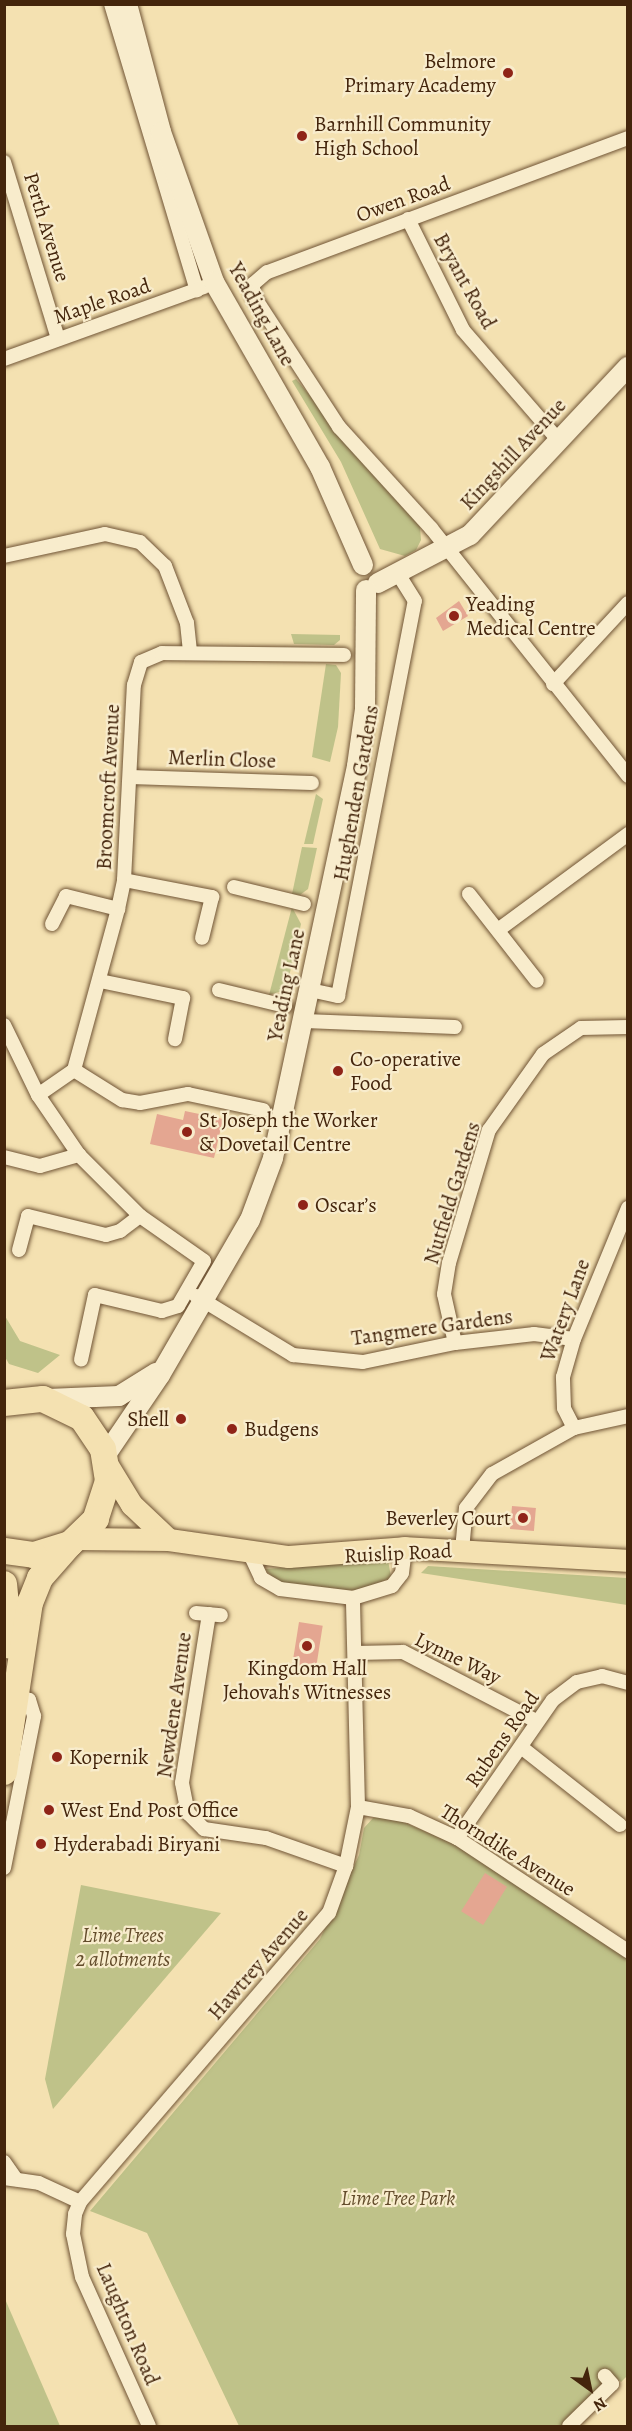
<!DOCTYPE html>
<html>
<head>
<meta charset="utf-8">
<style>
	body { margin:0 }
	#map { position:relative; width:632px; height:2431px; overflow:hidden; background:#f4e1b1; font-family:Alegreya,serif }
	div>[style] { position:absolute }
	.green>* { inset:0; background:#bfc289 }
	.building>* { inset:0; background:#e4a691; transform-origin:0 0 }
	.roads { filter:drop-shadow(0 0 2px #705435) drop-shadow(0 0 2px #705435) }
	.street>* { height:14px; margin:-7px; padding:0 7px; transform-origin:7px; border-radius:7px; background:#f8eccc }
	.secondary>* { height:20px; margin:-10px; padding:0 10px; transform-origin:10px; border-radius:10px; background:#f8eccc }
	.primary>* { height:22px; margin:-11px; padding:0 11px; transform-origin:11px; border-radius:11px; background:#f4e1b1 }
	.highway>* { height:26px; margin:-13px; padding:0 13px; transform-origin:13px; border-radius:13px; background:#f4e1b1 }
	.dots>* { width:16px; height:16px; translate:-50% -50%; box-sizing:border-box; border:3px solid #f8eccc; border-radius:50% }
	span { translate:-50% -50%; white-space:nowrap; text-align:center; line-height:1.15; -webkit-text-stroke:4.5px #f8eccc; paint-order:stroke }
	.poi-label { font-size:21px; color:#44250c }
	.right { translate:-100% -50%; text-align:right }
	.left { translate:0 -50%; text-align:left }
	.street-label { font-size:21px; color:#44250c }
	.park-label { font-size:21px; color:#634c2b; font-style:italic }
	.frame { position:absolute; inset:0; border:6px solid #44250c; pointer-events:none }
	.north { position:absolute; left:560px; top:2359px; width:60px; height:60px; -webkit-text-stroke:4px #f8eccc; paint-order:stroke; rotate:147deg; font-size:16px; font-weight:700; line-height:24px; text-align:center; color:#44250c }
	.north::after { content:''; display:block; margin:auto; width:21px; height:27px; background:#44250c; clip-path:polygon(50% 0,100% 100%,50% 72%,0 100%) }
</style>
</head>
<body>
<div id="map">
	<div class="green">
		<i style="clip-path:polygon(296px 379px,420px 527px,421px 540px,416px 550px,405px 556px,380px 549px,341px 462px,292px 381px)"></i>
		<i style="clip-path:polygon(291px 634px,340px 635px,340px 640px,334px 645px,294px 644px)"></i>
		<i style="clip-path:polygon(326px 664px,336px 665px,341px 673px,338px 727px,330px 762px,312px 757px)"></i>
		<i style="clip-path:polygon(316px 794px,323px 799px,313px 844px,304px 844px)"></i>
		<i style="clip-path:polygon(302px 847px,317px 848px,308px 889px,300px 895px,292px 894px)"></i>
		<i style="clip-path:polygon(292px 907px,301px 924px,286px 990px,269px 995px)"></i>
		<i style="clip-path:polygon(5px 1316px,20px 1341px,60px 1355px,38px 1373px,9px 1364px,5px 1357px)"></i>
		<i style="clip-path:polygon(388px 1560px,391px 1577px,363px 1592px,280px 1585px,265px 1569px)"></i>
		<i style="clip-path:polygon(428px 1566px,627px 1578px,627px 1605px,421px 1573px)"></i>
		<i style="clip-path:polygon(387px 1815px,454px 1844px,627px 1958px,627px 2376px,621px 2382px,611px 2373px,566px 2426px,239px 2426px,147px 2233px,90px 2211px,320px 1939px,359px 1855px,364px 1828px,373px 1818px)"></i>
		<i style="clip-path:polygon(81px 1885px,221px 1913px,53px 2109px,45px 2079px)"></i>
		<i style="clip-path:polygon(4px 2299px,5px 2299px,60px 2426px,5px 2426px)"></i>
	</div>
	<div class="building">
		<i style="clip-path:polygon(459px 601px,468px 616px,443px 631px,436px 618px)"></i>
		<i style="clip-path:polygon(185px 1111px,223px 1119px,214px 1158px,150px 1144px,157px 1114px,183px 1120px)"></i>
		<i style="left:512px;top:1506px;width:24px;height:23px;rotate:5deg"></i>
		<i style="left:299px;top:1622px;width:24px;height:46px;rotate:9deg"></i>
		<i style="left:485px;top:1873px;width:26px;height:45px;rotate:32deg"></i>
	</div>
	<div class="roads">
		<div class="street">
			<i style="left:111px;top:4px;width:299px;rotate:73.3deg"></i>
			<i style="left:628px;top:138px;width:385px;rotate:159.6deg"></i>
			<i style="left:267px;top:272px;width:18px;rotate:139deg"></i>
			<i style="left:253px;top:284px;width:11px;rotate:90deg"></i>
			<i style="left:253px;top:295px;width:158px;rotate:56.9deg"></i>
			<i style="left:339px;top:427px;width:137px;rotate:47.7deg"></i>
			<i style="left:431px;top:528px;width:317px;rotate:51.5deg"></i>
			<i style="left:4px;top:162px;width:185px;rotate:73deg"></i>
			<i style="left:408px;top:219px;width:124px;rotate:63.6deg"></i>
			<i style="left:463px;top:330px;width:147px;rotate:49.1deg"></i>
			<i style="left:4px;top:359px;width:213px;rotate:-19.8deg"></i>
			<i style="left:4px;top:556px;width:103px;rotate:-12.3deg"></i>
			<i style="left:105px;top:534px;width:36px;rotate:13deg"></i>
			<i style="left:140px;top:542px;width:35px;rotate:44deg"></i>
			<i style="left:165px;top:566px;width:61px;rotate:68.9deg"></i>
			<i style="left:187px;top:623px;width:30px;rotate:84deg"></i>
			<i style="left:553px;top:684px;width:110px;rotate:-47.2deg"></i>
			<i style="left:130px;top:777px;width:182px;rotate:1.9deg"></i>
			<i style="left:124px;top:880px;width:90px;rotate:10.9deg"></i>
			<i style="left:212px;top:897px;width:42px;rotate:103.7deg"></i>
			<i style="left:234px;top:887px;width:72px;rotate:13.7deg"></i>
			<i style="left:469px;top:894px;width:110px;rotate:52deg"></i>
			<i style="left:52px;top:924px;width:31px;rotate:-63deg"></i>
			<i style="left:66px;top:896px;width:54px;rotate:14deg"></i>
			<i style="left:498px;top:930px;width:162px;rotate:-36.4deg"></i>
			<i style="left:100px;top:981px;width:85px;rotate:11.6deg"></i>
			<i style="left:183px;top:998px;width:42px;rotate:101deg"></i>
			<i style="left:219px;top:990px;width:68px;rotate:13.6deg"></i>
			<i style="left:310px;top:990px;width:29px;rotate:12deg"></i>
			<i style="left:338px;top:996px;width:402px;rotate:-79deg"></i>
			<i style="left:415px;top:601px;width:31px;rotate:-122deg"></i>
			<i style="left:305px;top:1021px;width:150px;rotate:2.3deg"></i>
			<i style="left:4px;top:1025px;width:78px;rotate:64.1deg"></i>
			<i style="left:38px;top:1095px;width:73px;rotate:55.7deg"></i>
			<i style="left:79px;top:1155px;width:86px;rotate:45deg"></i>
			<i style="left:140px;top:1216px;width:78px;rotate:35.1deg"></i>
			<i style="left:204px;top:1261px;width:52px;rotate:120deg"></i>
			<i style="left:178px;top:1306px;width:17px;rotate:163deg"></i>
			<i style="left:162px;top:1311px;width:69px;rotate:-166.6deg"></i>
			<i style="left:95px;top:1295px;width:66px;rotate:102.2deg"></i>
			<i style="left:74px;top:1070px;width:57px;rotate:32deg"></i>
			<i style="left:122px;top:1100px;width:18px;rotate:9deg"></i>
			<i style="left:140px;top:1103px;width:49px;rotate:-10.6deg"></i>
			<i style="left:188px;top:1094px;width:77px;rotate:12deg"></i>
			<i style="left:38px;top:1095px;width:44px;rotate:-34.8deg"></i>
			<i style="left:74px;top:1070px;width:167px;rotate:-74.7deg"></i>
			<i style="left:118px;top:909px;width:30px;rotate:-78deg"></i>
			<i style="left:124px;top:880px;width:195px;rotate:-87.1deg"></i>
			<i style="left:134px;top:685px;width:24px;rotate:-73deg"></i>
			<i style="left:141px;top:662px;width:23px;rotate:-23deg"></i>
			<i style="left:162px;top:653px;width:182px;rotate:0.6deg"></i>
			<i style="left:4px;top:1157px;width:37px;rotate:14deg"></i>
			<i style="left:40px;top:1166px;width:41px;rotate:-15.8deg"></i>
			<i style="left:19px;top:1250px;width:35px;rotate:-75deg"></i>
			<i style="left:28px;top:1216px;width:80px;rotate:13.7deg"></i>
			<i style="left:106px;top:1235px;width:15px;rotate:-16deg"></i>
			<i style="left:120px;top:1231px;width:25px;rotate:-37deg"></i>
			<i style="left:196px;top:1296px;width:114px;rotate:31.3deg"></i>
			<i style="left:293px;top:1355px;width:70px;rotate:5.7deg"></i>
			<i style="left:363px;top:1362px;width:94px;rotate:-11.7deg"></i>
			<i style="left:455px;top:1343px;width:80px;rotate:-6.5deg"></i>
			<i style="left:534px;top:1334px;width:40px;rotate:7.1deg"></i>
			<i style="left:455px;top:1343px;width:50px;rotate:-102.7deg"></i>
			<i style="left:444px;top:1294px;width:31px;rotate:-81deg"></i>
			<i style="left:449px;top:1263px;width:139px;rotate:-73.3deg"></i>
			<i style="left:489px;top:1130px;width:93px;rotate:-54.6deg"></i>
			<i style="left:543px;top:1054px;width:46px;rotate:-34.4deg"></i>
			<i style="left:581px;top:1028px;width:47px;rotate:-1.2deg"></i>
			<i style="left:574px;top:1428px;width:22px;rotate:-117deg"></i>
			<i style="left:564px;top:1408px;width:31px;rotate:-92deg"></i>
			<i style="left:563px;top:1377px;width:40px;rotate:-74deg"></i>
			<i style="left:574px;top:1339px;width:142px;rotate:-67.6deg"></i>
			<i style="left:462px;top:1550px;width:42px;rotate:-84.6deg"></i>
			<i style="left:466px;top:1508px;width:43px;rotate:-52.6deg"></i>
			<i style="left:492px;top:1474px;width:94px;rotate:-29.3deg"></i>
			<i style="left:574px;top:1428px;width:55px;rotate:-12.5deg"></i>
			<i style="left:250px;top:1554px;width:26px;rotate:65deg"></i>
			<i style="left:261px;top:1578px;width:22px;rotate:30deg"></i>
			<i style="left:280px;top:1589px;width:74px;rotate:7deg"></i>
			<i style="left:353px;top:1598px;width:41px;rotate:-17.1deg"></i>
			<i style="left:392px;top:1586px;width:16px;rotate:-52deg"></i>
			<i style="left:402px;top:1573px;width:25px;rotate:-83deg"></i>
			<i style="left:196px;top:1613px;width:25px;rotate:5deg"></i>
			<i style="left:209px;top:1614px;width:171px;rotate:99.1deg"></i>
			<i style="left:182px;top:1783px;width:31px;rotate:79deg"></i>
			<i style="left:188px;top:1813px;width:23px;rotate:45deg"></i>
			<i style="left:204px;top:1829px;width:63px;rotate:8.3deg"></i>
			<i style="left:266px;top:1838px;width:85px;rotate:19.3deg"></i>
			<i style="left:356px;top:1653px;width:47px;rotate:-1.2deg"></i>
			<i style="left:403px;top:1652px;width:150px;rotate:27.4deg"></i>
			<i style="left:521px;top:1747px;width:126px;rotate:38.2deg"></i>
			<i style="left:358px;top:1807px;width:52px;rotate:10deg"></i>
			<i style="left:409px;top:1816px;width:53px;rotate:24.6deg"></i>
			<i style="left:457px;top:1838px;width:205px;rotate:33.5deg"></i>
			<i style="left:457px;top:1838px;width:168px;rotate:-55.2deg"></i>
			<i style="left:553px;top:1700px;width:30px;rotate:-37deg"></i>
			<i style="left:577px;top:1682px;width:26px;rotate:-13deg"></i>
			<i style="left:602px;top:1676px;width:27px;rotate:15deg"></i>
			<i style="left:4px;top:1868px;width:155px;rotate:-78.8deg"></i>
			<i style="left:34px;top:1716px;width:17px;rotate:-107deg"></i>
			<i style="left:29px;top:1700px;width:12px;rotate:-171deg"></i>
			<i style="left:4px;top:2162px;width:21px;rotate:55deg"></i>
			<i style="left:4px;top:2178px;width:35px;rotate:8deg"></i>
			<i style="left:39px;top:2183px;width:45px;rotate:24.9deg"></i>
			<i style="left:149px;top:2426px;width:163px;rotate:-114.2deg"></i>
			<i style="left:82px;top:2277px;width:44px;rotate:-101.8deg"></i>
			<i style="left:73px;top:2234px;width:20px;rotate:-84deg"></i>
			<i style="left:75px;top:2214px;width:13px;rotate:-67deg"></i>
			<i style="left:80px;top:2202px;width:381px;rotate:-49.3deg"></i>
			<i style="left:329px;top:1913px;width:50px;rotate:-70.1deg"></i>
			<i style="left:346px;top:1866px;width:60px;rotate:-78.5deg"></i>
			<i style="left:358px;top:1807px;width:209px;rotate:-91.4deg"></i>
			<i style="left:569px;top:2426px;width:60px;rotate:-44.3deg"></i>
			<i style="left:612px;top:2384px;width:11px;rotate:-131deg"></i>
		</div>
		<div class="secondary">
			<i style="left:127px;top:4px;width:132px;rotate:75.1deg"></i>
			<i style="left:161px;top:132px;width:159px;rotate:70.5deg"></i>
			<i style="left:214px;top:282px;width:213px;rotate:60.2deg"></i>
			<i style="left:320px;top:467px;width:107px;rotate:66.3deg"></i>
			<i style="left:378px;top:583px;width:104px;rotate:-27.6deg"></i>
			<i style="left:470px;top:535px;width:231px;rotate:-46.8deg"></i>
			<i style="left:48px;top:1399px;width:71px;rotate:-2.4deg"></i>
			<i style="left:119px;top:1396px;width:44px;rotate:-31.9deg"></i>
			<i style="left:105px;top:1456px;width:98px;rotate:-55.8deg"></i>
			<i style="left:160px;top:1375px;width:179px;rotate:-59.9deg"></i>
			<i style="left:250px;top:1220px;width:66px;rotate:-69.6deg"></i>
			<i style="left:273px;top:1158px;width:401px;rotate:-77.9deg"></i>
			<i style="left:357px;top:766px;width:58px;rotate:-82deg"></i>
			<i style="left:365px;top:709px;width:119px;rotate:-89.5deg"></i>
		</div>
		<div class="primary">
			<i style="left:107px;top:1464px;width:48px;rotate:58.6deg"></i>
			<i style="left:132px;top:1505px;width:51px;rotate:43.4deg"></i>
			<i style="left:77px;top:1539px;width:92px;rotate:0.6deg"></i>
			<i style="left:169px;top:1540px;width:121px;rotate:8.1deg"></i>
			<i style="left:289px;top:1557px;width:116px;rotate:-4.4deg"></i>
			<i style="left:405px;top:1548px;width:223px;rotate:3.3deg"></i>
		</div>
		<div class="highway">
			<i style="left:4px;top:1403px;width:39px;rotate:-6deg"></i>
			<i style="left:43px;top:1399px;width:43px;rotate:26deg"></i>
			<i style="left:82px;top:1418px;width:37px;rotate:56deg"></i>
			<i style="left:103px;top:1449px;width:32px;rotate:81deg"></i>
			<i style="left:108px;top:1481px;width:40px;rotate:108deg"></i>
			<i style="left:96px;top:1519px;width:36px;rotate:136deg"></i>
			<i style="left:70px;top:1544px;width:38px;rotate:163deg"></i>
			<i style="left:34px;top:1555px;width:30px;rotate:-172deg"></i>
			<i style="left:4px;top:1584px;width:62px;rotate:84.5deg"></i>
			<i style="left:4px;top:1772px;width:171px;rotate:-81.3deg"></i>
			<i style="left:30px;top:1603px;width:27px;rotate:-68deg"></i>
			<i style="left:40px;top:1578px;width:43px;rotate:-48.8deg"></i>
		</div>
	</div>
	<div class="dots">
		<i style="left:508px;top:73px;background:#8f2418"></i>
		<i style="left:302px;top:136px;background:#8f2418"></i>
		<i style="left:454px;top:616px;background:#8f2418"></i>
		<i style="left:338px;top:1071px;background:#8f2418"></i>
		<i style="left:187px;top:1132px;background:#8f2418"></i>
		<i style="left:303px;top:1205px;background:#8f2418"></i>
		<i style="left:181px;top:1419px;background:#8f2418"></i>
		<i style="left:232px;top:1429px;background:#8f2418"></i>
		<i style="left:523px;top:1518px;background:#8f2418"></i>
		<i style="left:307px;top:1646px;background:#8f2418"></i>
		<i style="left:57px;top:1757px;background:#8f2418"></i>
		<i style="left:49px;top:1810px;background:#8f2418"></i>
		<i style="left:41px;top:1844px;background:#8f2418"></i>
	</div>
	<div class="poi-label">
		<span class="right" style="left:496px;top:73px">Belmore<br>Primary Academy</span>
		<span class="left" style="left:314px;top:136px">Barnhill Community<br>High School</span>
		<span class="left" style="left:466px;top:616px">Yeading<br>Medical Centre</span>
		<span class="left" style="left:350px;top:1071px">Co-operative<br>Food</span>
		<span class="left" style="left:199px;top:1132px">St Joseph the Worker<br>&amp; Dovetail Centre</span>
		<span class="left" style="left:315px;top:1205px">Oscar’s</span>
		<span class="right" style="left:169px;top:1419px">Shell</span>
		<span class="left" style="left:244px;top:1429px">Budgens</span>
		<span class="right" style="left:511px;top:1518px">Beverley Court</span>
		<span style="left:307px;top:1680px">Kingdom Hall<br>Jehovah's Witnesses</span>
		<span class="left" style="left:69px;top:1757px">Kopernik</span>
		<span class="left" style="left:61px;top:1810px">West End Post Office</span>
		<span class="left" style="left:53px;top:1844px">Hyderabadi Biryani</span>
	</div>
	<div class="street-label">
		<span style="left:403px;top:199px;rotate:-20deg">Owen Road</span>
		<span style="left:47px;top:227px;rotate:73deg">Perth Avenue</span>
		<span style="left:465px;top:281px;rotate:61deg">Bryant Road</span>
		<span style="left:102px;top:301px;rotate:-19deg">Maple Road</span>
		<span style="left:262px;top:314px;rotate:61deg">Yeading Lane</span>
		<span style="left:513px;top:454px;rotate:-47deg">Kingshill Avenue</span>
		<span style="left:222px;top:759px;rotate:2deg">Merlin Close</span>
		<span style="left:108px;top:787px;rotate:-87deg">Broomcroft Avenue</span>
		<span style="left:356px;top:793px;rotate:-80deg">Hughenden Gardens</span>
		<span style="left:286px;top:985px;rotate:-78deg">Yeading Lane</span>
		<span style="left:452px;top:1193px;rotate:-73deg">Nutfield Gardens</span>
		<span style="left:565px;top:1310px;rotate:-70deg">Watery Lane</span>
		<span style="left:432px;top:1327px;rotate:-8deg">Tangmere Gardens</span>
		<span style="left:398px;top:1553px;rotate:-3deg">Ruislip Road</span>
		<span style="left:458px;top:1658px;rotate:26deg">Lynne Way</span>
		<span style="left:174px;top:1705px;rotate:-82deg">Newdene Avenue</span>
		<span style="left:502px;top:1739px;rotate:-55deg">Rubens Road</span>
		<span style="left:508px;top:1850px;rotate:32deg">Thorndike Avenue</span>
		<span style="left:258px;top:1964px;rotate:-49deg">Hawtrey Avenue</span>
		<span style="left:128px;top:2324px;rotate:67deg">Laughton Road</span>
	</div>
	<div class="park-label">
		<span style="left:123px;top:1947px">Lime Trees<br>2 allotments</span>
		<span style="left:398px;top:2198px">Lime Tree Park</span>
	</div>
	<div class="frame"></div>
	<div class="north">N</div>
</div>
</body>
</html>
